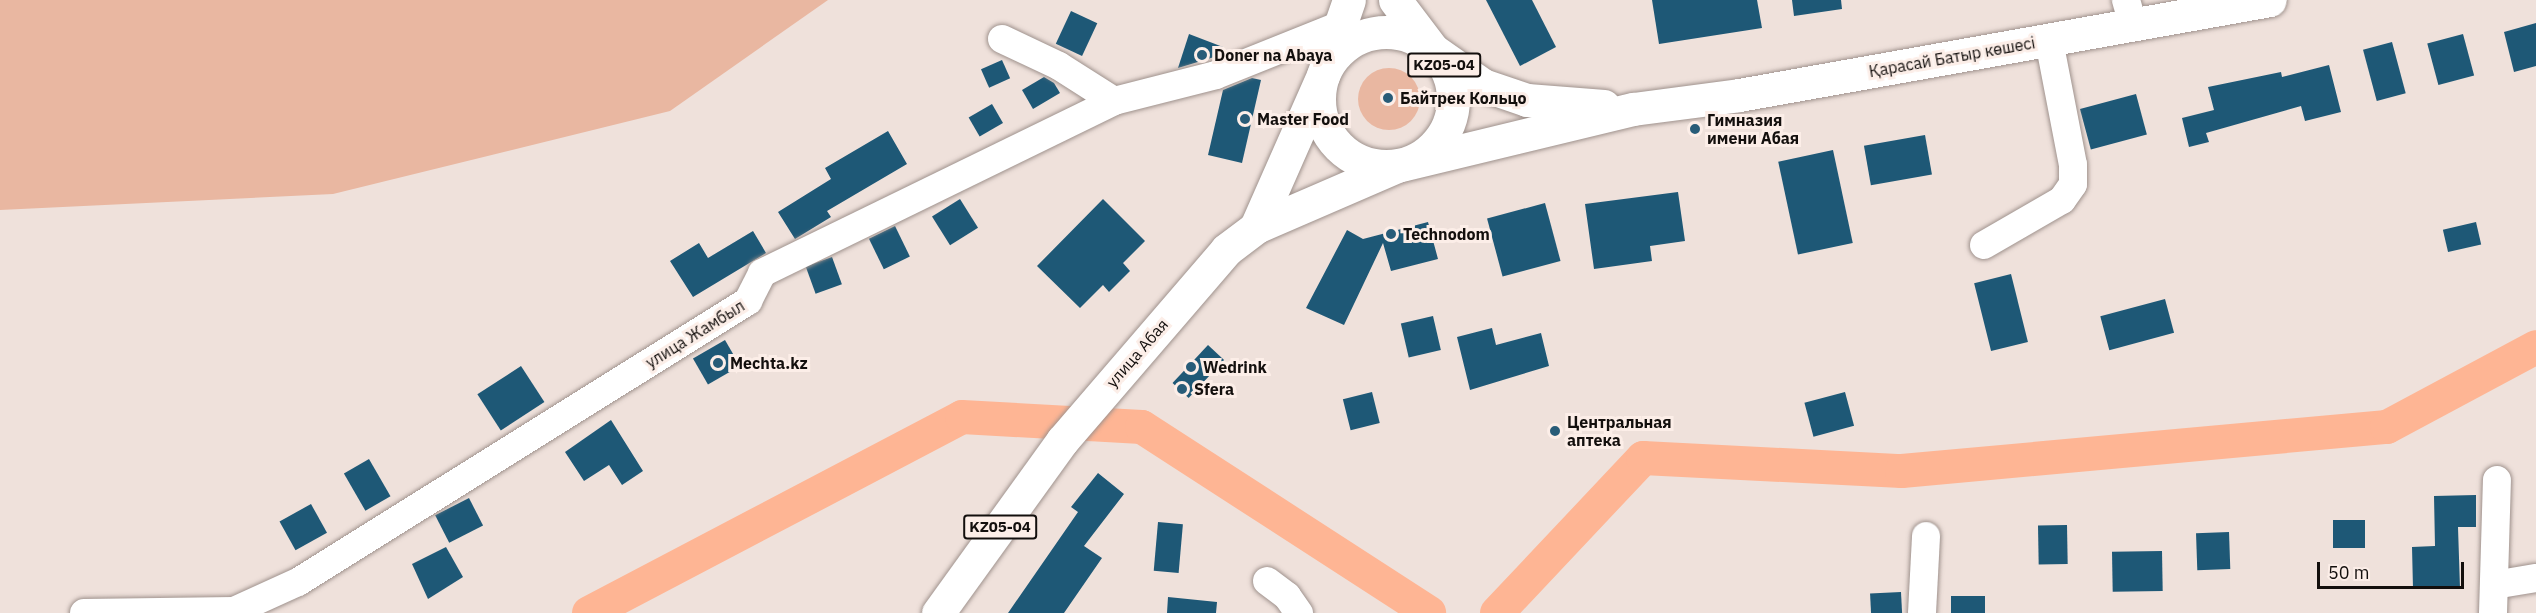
<!DOCTYPE html>
<html>
<head>
<meta charset="utf-8">
<style>
	body { margin:0 }
	#map { position:relative; width:2536px; height:613px; overflow:hidden; background:#efe1db; font-family:"IBM Plex Sans",sans-serif }
	div>[style] { position:absolute }
	.green>* { inset:0; background:#e9b7a1 }
	.round { border-radius:50% }
	.river>* { height:34px; margin:-17px; padding:0 17px; transform-origin:17px; border-radius:17px; background:#feb594 }
	.building>* { inset:0; background:#1e5876; transform-origin:0 0 }
	.roads { filter:drop-shadow(0 0 2px #9f928d) drop-shadow(0 0 2px #9f928d) }
	.minor>* { height:28px; margin:-14px; padding:0 14px; transform-origin:14px; border-radius:14px; background:#fff }
	.major>* { height:33px; margin:-16.5px; padding:0 16.5px; transform-origin:16.5px; border-radius:16.5px; background:#fff }
	.major>.ring { margin:-16.5px; padding:0; box-sizing:content-box; background:none; border:33px solid #fff; border-radius:50% }
	.dots>* { width:16px; height:16px; translate:-50% -50%; box-sizing:border-box; border:3px solid #fceee8; border-radius:50% }
	span { translate:-50% -50%; white-space:nowrap; text-align:center; line-height:1.15; -webkit-text-stroke:6px #fceee8; paint-order:stroke }
	.shield-label span { padding:2px 4px; background:#fceee8; border:2px solid; border-radius:4px; -webkit-text-stroke-width:0 }
	.shield-label { font-size:15px; color:#130f0d; font-weight:700 }
	.poi-label { font-size:16px; color:#130f0d; font-weight:700 }
	.left { translate:0 -50%; text-align:left }
	.street-label { font-size:16px; color:#130f0d }
	.scale { position:absolute; left:2317px; top:562px; width:147px; height:27px; box-sizing:border-box; border:3px solid #130f0d; border-top:0; padding-left:8px; font-size:18px; line-height:21px; white-space:nowrap; color:#130f0d; -webkit-text-stroke:4px #fceee8; paint-order:stroke }
</style>
</head>
<body>
<div id="map">
	<div class="green">
		<i style="clip-path:polygon(0 0,828px 0,670px 111px,333px 194px,0 210px)"></i>
		<i class="round" style="left:1358px;top:68px;width:62px;height:62px"></i>
	</div>
	<div class="river">
		<i style="left:589px;top:613px;width:421px;rotate:-27.7deg"></i>
		<i style="left:962px;top:417px;width:180px;rotate:3.2deg"></i>
		<i style="left:1142px;top:427px;width:342px;rotate:32.9deg"></i>
		<i style="left:1497px;top:613px;width:213px;rotate:-46.7deg"></i>
		<i style="left:1643px;top:458px;width:259px;rotate:2.9deg"></i>
		<i style="left:1902px;top:471px;width:487px;rotate:-5.2deg"></i>
		<i style="left:2387px;top:427px;width:169px;rotate:-28.2deg"></i>
	</div>
	<div class="building">
		<i style="clip-path:polygon(1486px 0,1532px 0,1556px 47px,1520px 66px)"></i>
		<i style="clip-path:polygon(1652px 0,1757px 0,1762px 28px,1659px 44px)"></i>
		<i style="clip-path:polygon(1792px 0,1841px 0,1842px 9px,1794px 16px)"></i>
		<i style="left:1071px;top:11px;width:29px;height:36px;rotate:25deg"></i>
		<i style="clip-path:polygon(2536px 23px,2536px 66px,2514px 72px,2504px 32px)"></i>
		<i style="clip-path:polygon(1189px 34px,1223px 47px,1221px 55px,1178px 68px)"></i>
		<i style="left:2463px;top:34px;width:43px;height:37px;rotate:75deg"></i>
		<i style="left:2392px;top:42px;width:53px;height:30px;rotate:75deg"></i>
		<i style="left:1002px;top:60px;width:20px;height:23px;rotate:66deg"></i>
		<i style="clip-path:polygon(2329px 65px,2341px 112px,2305px 121px,2301px 106px,2206px 133px,2209px 142px,2189px 147px,2182px 118px,2214px 110px,2208px 87px,2281px 72px,2282px 77px)"></i>
		<i style="clip-path:polygon(1044px 77px,1054px 83px,1060px 93px,1033px 109px,1022px 90px)"></i>
		<i style="clip-path:polygon(1252px 78px,1261px 80px,1242px 163px,1208px 155px,1223px 90px)"></i>
		<i style="left:2136px;top:94px;width:42px;height:58px;rotate:75deg"></i>
		<i style="left:992px;top:104px;width:22px;height:27px;rotate:60deg"></i>
		<i style="clip-path:polygon(888px 131px,907px 164px,827px 211px,831px 217px,795px 239px,778px 212px,831px 179px,825px 168px)"></i>
		<i style="left:1925px;top:135px;width:40px;height:62px;rotate:80deg"></i>
		<i style="left:1833px;top:150px;width:95px;height:56px;rotate:78deg"></i>
		<i style="clip-path:polygon(1678px 192px,1685px 241px,1650px 246px,1652px 261px,1594px 269px,1585px 204px)"></i>
		<i style="left:960px;top:199px;width:34px;height:33px;rotate:58deg"></i>
		<i style="clip-path:polygon(1103px 199px,1145px 241px,1123px 263px,1130px 271px,1109px 292px,1103px 285px,1080px 308px,1037px 266px)"></i>
		<i style="left:1545px;top:203px;width:60px;height:60px;rotate:75deg"></i>
		<i style="clip-path:polygon(1428px 222px,1438px 259px,1391px 271px,1383px 243px,1344px 325px,1306px 308px,1347px 230px,1363px 239px)"></i>
		<i style="left:2476px;top:222px;width:23px;height:34px;rotate:77deg"></i>
		<i style="left:895px;top:226px;width:34px;height:29px;rotate:64deg"></i>
		<i style="clip-path:polygon(753px 231px,766px 253px,693px 297px,670px 261px,699px 243px,708px 258px)"></i>
		<i style="left:832px;top:257px;width:29px;height:28px;rotate:70deg"></i>
		<i style="left:2011px;top:274px;width:70px;height:38px;rotate:76deg"></i>
		<i style="left:2165px;top:299px;width:35px;height:67px;rotate:75deg"></i>
		<i style="left:1433px;top:316px;width:35px;height:33px;rotate:77deg"></i>
		<i style="clip-path:polygon(1492px 328px,1496px 345px,1541px 333px,1549px 366px,1470px 390px,1457px 337px)"></i>
		<i style="left:725px;top:340px;width:30px;height:37px;rotate:60deg"></i>
		<i style="left:1208px;top:345px;width:22px;height:52px;rotate:43deg"></i>
		<i style="left:521px;top:366px;width:43px;height:52px;rotate:57deg"></i>
		<i style="left:1372px;top:392px;width:32px;height:30px;rotate:76deg"></i>
		<i style="left:1845px;top:392px;width:35px;height:42px;rotate:75deg"></i>
		<i style="clip-path:polygon(611px 420px,643px 471px,622px 485px,609px 465px,584px 481px,565px 452px)"></i>
		<i style="left:369px;top:459px;width:43px;height:29px;rotate:60deg"></i>
		<i style="clip-path:polygon(1098px 473px,1124px 494px,1084px 546px,1102px 558px,1064px 613px,1008px 613px,1078px 512px,1071px 507px)"></i>
		<i style="clip-path:polygon(2476px 495px,2476px 527px,2458px 527px,2460px 588px,2413px 589px,2412px 547px,2435px 546px,2434px 496px)"></i>
		<i style="left:469px;top:498px;width:31px;height:38px;rotate:63deg"></i>
		<i style="left:311px;top:504px;width:33px;height:36px;rotate:61deg"></i>
		<i style="left:2333px;top:520px;width:32px;height:28px"></i>
		<i style="left:1158px;top:522px;width:25px;height:49px;rotate:5deg"></i>
		<i style="left:2067px;top:525px;width:39px;height:29px;rotate:89deg"></i>
		<i style="left:2229px;top:532px;width:37px;height:33px;rotate:88deg"></i>
		<i style="clip-path:polygon(446px 547px,463px 577px,428px 599px,412px 564px)"></i>
		<i style="left:2162px;top:551px;width:40px;height:50px;rotate:89deg"></i>
		<i style="left:1901px;top:592px;width:21px;height:31px;rotate:87deg"></i>
		<i style="left:1985px;top:596px;width:17px;height:34px;rotate:90deg"></i>
		<i style="clip-path:polygon(1168px 597px,1217px 602px,1216px 613px,1167px 613px)"></i>
	</div>
	<div class="roads">
		<div class="minor">
			<i style="left:2126px;top:0;width:26px;rotate:74deg"></i>
			<i style="left:1002px;top:39px;width:63px;rotate:25.3deg"></i>
			<i style="left:1059px;top:66px;width:65px;rotate:32.5deg"></i>
			<i style="left:1984px;top:245px;width:90px;rotate:-30deg"></i>
			<i style="left:2062px;top:200px;width:19px;rotate:-55deg"></i>
			<i style="left:2073px;top:184px;width:19px;rotate:-90deg"></i>
			<i style="left:2073px;top:165px;width:127px;rotate:-100.9deg"></i>
			<i style="left:1267px;top:581px;width:25px;rotate:37deg"></i>
			<i style="left:1287px;top:596px;width:21px;rotate:55deg"></i>
			<i style="left:2494px;top:585px;width:43px;rotate:-9.5deg"></i>
			<i style="left:84px;top:613px;width:150px;rotate:-0.8deg"></i>
			<i style="left:234px;top:611px;width:70px;rotate:-24.4deg"></i>
			<i style="left:298px;top:582px;width:531px;rotate:-31.98deg"></i>
			<i style="left:748px;top:301px;width:31px;rotate:-63deg"></i>
			<i style="left:762px;top:273px;width:392px;rotate:-26deg"></i>
			<i style="left:1114px;top:101px;width:105px;rotate:-14.3deg"></i>
			<i style="left:1216px;top:75px;width:135px;rotate:-21.8deg"></i>
			<i style="left:1922px;top:613px;width:77px;rotate:-87deg"></i>
			<i style="left:2493px;top:613px;width:133px;rotate:-88.3deg"></i>
		</div>
		<div class="major">
			<i style="left:1395px;top:0;width:63px;rotate:52.8deg"></i>
			<i style="left:1433px;top:50px;width:61px;rotate:35deg"></i>
			<i style="left:1483px;top:85px;width:46px;rotate:18.8deg"></i>
			<i style="left:1527px;top:100px;width:77px;rotate:4.5deg"></i>
			<i class="ring" style="left:1319px;top:32px;width:101px;height:101px"></i>
			<i style="left:1256px;top:227px;width:166px;rotate:-66.2deg"></i>
			<i style="left:1323px;top:75px;width:79px;rotate:-70.9deg"></i>
			<i style="left:938px;top:613px;width:212px;rotate:-54.2deg"></i>
			<i style="left:1062px;top:441px;width:252px;rotate:-49.3deg"></i>
			<i style="left:1226px;top:250px;width:38px;rotate:-37deg"></i>
			<i style="left:1256px;top:227px;width:154px;rotate:-23.4deg"></i>
			<i style="left:1397px;top:166px;width:243px;rotate:-13.6deg"></i>
			<i style="left:1633px;top:109px;width:107px;rotate:-7.5deg"></i>
			<i style="left:1739px;top:95px;width:539px;rotate:-10.14deg"></i>
		</div>
	</div>
	<div class="dots">
		<i style="left:1202px;top:55px;background:#285c78"></i>
		<i style="left:1388px;top:98px;background:#285c78"></i>
		<i style="left:1245px;top:119px;background:#285c78"></i>
		<i style="left:1695px;top:129px;background:#285c78"></i>
		<i style="left:1391px;top:234px;background:#285c78"></i>
		<i style="left:718px;top:363px;background:#285c78"></i>
		<i style="left:1191px;top:367px;background:#285c78"></i>
		<i style="left:1182px;top:389px;background:#285c78"></i>
		<i style="left:1555px;top:431px;background:#285c78"></i>
	</div>
	<div class="shield-label">
		<span style="left:1444px;top:65px">KZ05-04</span>
		<span style="left:1000px;top:527px">KZ05-04</span>
	</div>
	<div class="poi-label">
		<span class="left" style="left:1214px;top:55px">Doner na Abaya</span>
		<span class="left" style="left:1400px;top:98px">Байтрек Кольцо</span>
		<span class="left" style="left:1257px;top:119px">Master Food</span>
		<span class="left" style="left:1707px;top:129px">Гимназия<br>имени Абая</span>
		<span class="left" style="left:1403px;top:234px">Technodom</span>
		<span class="left" style="left:730px;top:363px">Mechta.kz</span>
		<span class="left" style="left:1203px;top:367px">Wedrink</span>
		<span class="left" style="left:1194px;top:389px">Sfera</span>
		<span class="left" style="left:1567px;top:431px">Центральная<br>аптека</span>
	</div>
	<div class="street-label">
		<span style="left:1952px;top:57px;rotate:-10deg">Қарасай Батыр көшесі</span>
		<span style="left:695px;top:334px;rotate:-32deg">улица Жамбыл</span>
		<span style="left:1137px;top:353px;rotate:-49deg">улица Абая</span>
	</div>
	<div class="scale">50 m</div>
</div>
</body>
</html>
